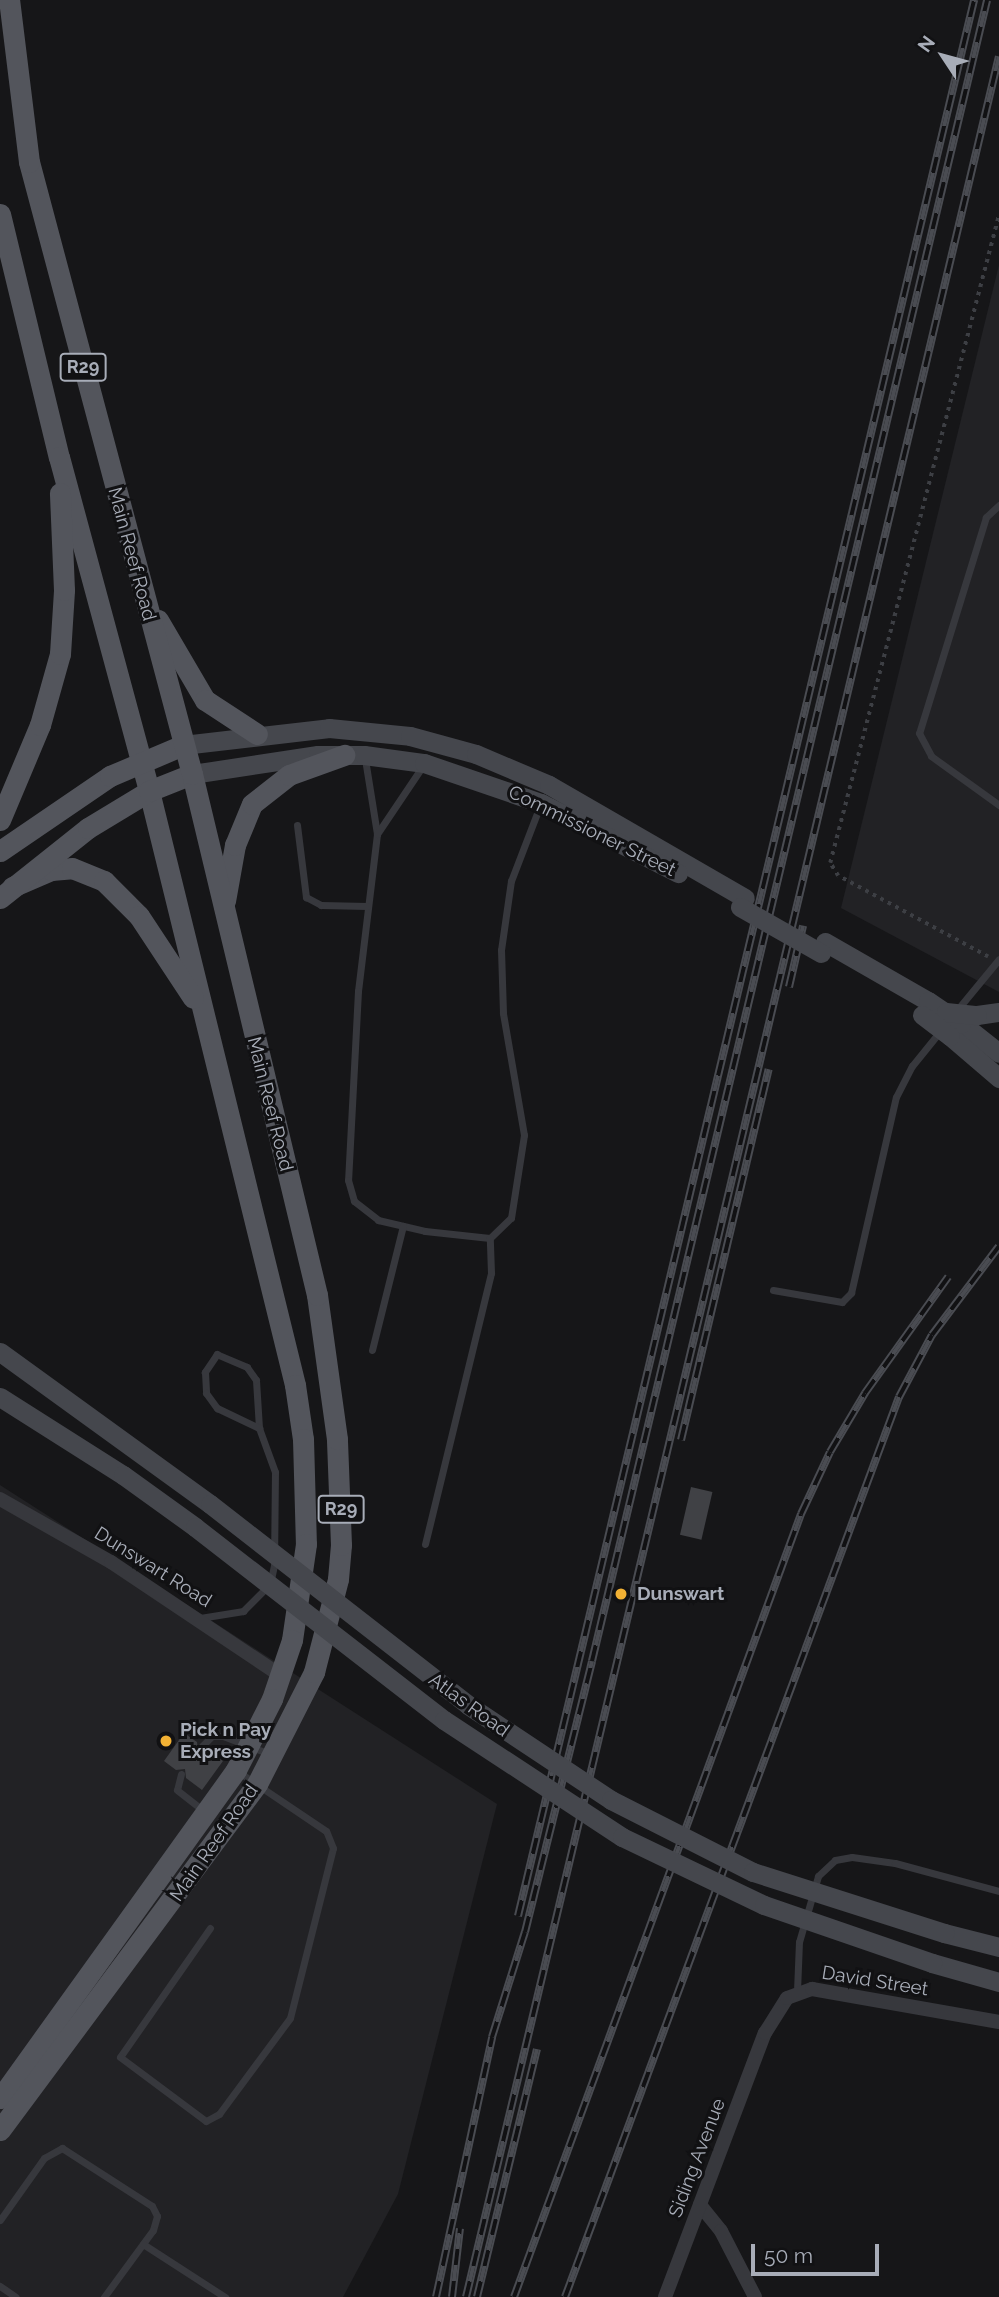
<!DOCTYPE html>
<html>
<head>
<meta charset="utf-8">
<style>
	body { margin:0 }
	#map { position:relative; width:999px; height:2297px; overflow:hidden; background:#161618; font-family:Raleway,sans-serif }
	div>[style] { position:absolute }
	.built>* { inset:0; background:#222225 }
	.building>* { inset:0; background:#404145; transform-origin:0 0 }
	.path>* { height:3.5px; margin-top:-1.75px; transform-origin:0; background:repeating-linear-gradient(90deg,#3d3f44 0 3.5px,transparent 0 8.5px) }
	.service>* { height:7px; margin:-3.5px; padding:0 3.5px; transform-origin:3.5px; border-radius:3.5px; background:#37383d }
	.minor>* { height:14px; margin:-7px; padding:0 7px; transform-origin:7px; border-radius:7px; background:#37383d }
	.secondary>* { height:19px; margin:-9.5px; padding:0 9.5px; transform-origin:9.5px; border-radius:9.5px; background:#45474d }
	.primary>* { height:21px; margin:-10.5px; padding:0 10.5px; transform-origin:10.5px; border-radius:10.5px; background:#53555c }
	.rail>* { height:8px; margin-top:-4px; transform-origin:0; background:repeating-linear-gradient(90deg,#111113 0 16px,#4a4c52 0 32px); box-sizing:border-box; border-block:2px solid #4a4c52 }
	.secondary-bridge>* { height:19px; margin:-9.5px; padding:0 9.5px; transform-origin:9.5px; border-radius:9.5px; background:#45474d }
	.dots>* { width:19px; height:19px; translate:-50% -50%; box-sizing:border-box; border:4px solid #111113; border-radius:50% }
	span { translate:-50% -50%; white-space:nowrap; text-align:center; line-height:1.15; -webkit-text-stroke:6px #111113; paint-order:stroke }
	.shield-label span { padding:2px 5px; background:#111113; border:2px solid; border-radius:5px; -webkit-text-stroke-width:0 }
	.shield-label { font-size:18px; color:#a8adb8; font-weight:700 }
	.street-label { font-size:19px; color:#a8adb8 }
	.poi-label { font-size:19px; color:#a8adb8; font-weight:700 }
	.left { translate:0 -50%; text-align:left }
	.north { position:absolute; left:908px; top:21px; width:70px; height:70px; -webkit-text-stroke:5px #111113; paint-order:stroke; rotate:306deg; font-size:19px; font-weight:700; line-height:28px; text-align:center; color:#a8adb8 }
	.north::after { content:''; display:block; margin:auto; width:24px; height:32px; background:#a8adb8; clip-path:polygon(50% 0,100% 100%,50% 72%,0 100%) }
	.scale { position:absolute; left:751px; top:2244px; width:128px; height:32px; box-sizing:border-box; border:4px solid #a8adb8; border-top:0; padding-left:9px; font-size:21px; line-height:24px; white-space:nowrap; color:#a8adb8; -webkit-text-stroke:5px #111113; paint-order:stroke }
</style>
</head>
<body>
<div id="map">
	<div class="built">
		<i style="clip-path:polygon(999px 265px,999px 992px,841px 908px)"></i>
		<i style="clip-path:polygon(0 1485px,497px 1804px,398px 2194px,343px 2297px,0 2297px)"></i>
	</div>
	<div class="building">
		<i style="left:691px;top:1487px;width:22px;height:49px;rotate:13deg"></i>
		<i style="clip-path:polygon(184px 1733px,197px 1742px,198px 1751px,207px 1750px,223px 1761px,202px 1790px,186px 1778px,185px 1769px,176px 1770px,164px 1761px)"></i>
	</div>
	<div class="path">
		<i style="left:988px;top:957px;width:170px;rotate:-151.6deg"></i>
		<i style="left:838px;top:876px;width:15px;rotate:-122deg"></i>
		<i style="left:830px;top:863px;width:671px;rotate:-75.4deg"></i>
	</div>
	<div class="service">
		<i style="left:999px;top:505px;width:18px;rotate:137deg"></i>
		<i style="left:986px;top:517px;width:226px;rotate:107.2deg"></i>
		<i style="left:919px;top:733px;width:26px;rotate:62deg"></i>
		<i style="left:931px;top:756px;width:84px;rotate:35.8deg"></i>
		<i style="left:365px;top:759px;width:76px;rotate:80.9deg"></i>
		<i style="left:377px;top:834px;width:158px;rotate:96.9deg"></i>
		<i style="left:358px;top:991px;width:189px;rotate:93deg"></i>
		<i style="left:348px;top:1180px;width:22px;rotate:74deg"></i>
		<i style="left:354px;top:1201px;width:31px;rotate:38deg"></i>
		<i style="left:378px;top:1220px;width:48px;rotate:13.2deg"></i>
		<i style="left:425px;top:1231px;width:65px;rotate:6.1deg"></i>
		<i style="left:490px;top:1238px;width:29px;rotate:-44deg"></i>
		<i style="left:511px;top:1218px;width:84px;rotate:-81.1deg"></i>
		<i style="left:524px;top:1135px;width:124px;rotate:-99.8deg"></i>
		<i style="left:503px;top:1013px;width:63px;rotate:-91.8deg"></i>
		<i style="left:501px;top:950px;width:70px;rotate:-81.8deg"></i>
		<i style="left:511px;top:881px;width:84px;rotate:-69deg"></i>
		<i style="left:297px;top:825px;width:73px;rotate:82.9deg"></i>
		<i style="left:306px;top:897px;width:17px;rotate:28deg"></i>
		<i style="left:321px;top:905px;width:46px;rotate:1.2deg"></i>
		<i style="left:377px;top:834px;width:84px;rotate:-56.1deg"></i>
		<i style="left:957px;top:1010px;width:66px;rotate:-50.5deg"></i>
		<i style="left:773px;top:1290px;width:70px;rotate:9.9deg"></i>
		<i style="left:842px;top:1302px;width:13px;rotate:-45deg"></i>
		<i style="left:851px;top:1293px;width:201px;rotate:-77.1deg"></i>
		<i style="left:896px;top:1097px;width:35px;rotate:-63deg"></i>
		<i style="left:912px;top:1066px;width:46px;rotate:-51.1deg"></i>
		<i style="left:372px;top:1350px;width:128px;rotate:-76deg"></i>
		<i style="left:425px;top:1544px;width:279px;rotate:-76.3deg"></i>
		<i style="left:491px;top:1273px;width:35px;rotate:-92deg"></i>
		<i style="left:200px;top:1618px;width:44px;rotate:-9.2deg"></i>
		<i style="left:243px;top:1611px;width:38px;rotate:-45deg"></i>
		<i style="left:270px;top:1584px;width:19px;rotate:-78deg"></i>
		<i style="left:274px;top:1565px;width:93px;rotate:-89.4deg"></i>
		<i style="left:275px;top:1472px;width:47px;rotate:-110deg"></i>
		<i style="left:259px;top:1428px;width:48px;rotate:-93.6deg"></i>
		<i style="left:256px;top:1380px;width:16px;rotate:-125deg"></i>
		<i style="left:247px;top:1367px;width:33px;rotate:-157deg"></i>
		<i style="left:217px;top:1354px;width:22px;rotate:124deg"></i>
		<i style="left:205px;top:1372px;width:21px;rotate:87deg"></i>
		<i style="left:206px;top:1393px;width:19px;rotate:54deg"></i>
		<i style="left:217px;top:1408px;width:47px;rotate:25.5deg"></i>
		<i style="left:202px;top:1746px;width:14px;rotate:-45deg"></i>
		<i style="left:212px;top:1736px;width:11px"></i>
		<i style="left:223px;top:1736px;width:50px;rotate:21deg"></i>
		<i style="left:181px;top:1774px;width:16px;rotate:104deg"></i>
		<i style="left:177px;top:1790px;width:34px;rotate:38deg"></i>
		<i style="left:210px;top:1928px;width:157px;rotate:124.9deg"></i>
		<i style="left:120px;top:2057px;width:107px;rotate:36.7deg"></i>
		<i style="left:206px;top:2121px;width:15px;rotate:-28deg"></i>
		<i style="left:219px;top:2114px;width:119px;rotate:-53.5deg"></i>
		<i style="left:290px;top:2018px;width:175px;rotate:-75.8deg"></i>
		<i style="left:333px;top:1848px;width:18px;rotate:-112deg"></i>
		<i style="left:326px;top:1831px;width:107px;rotate:-146deg"></i>
		<i style="left:797px;top:1991px;width:49px;rotate:-87.7deg"></i>
		<i style="left:799px;top:1942px;width:69px;rotate:-73.9deg"></i>
		<i style="left:818px;top:1876px;width:23px;rotate:-43deg"></i>
		<i style="left:835px;top:1860px;width:17px;rotate:-10deg"></i>
		<i style="left:852px;top:1857px;width:43px;rotate:7.9deg"></i>
		<i style="left:895px;top:1863px;width:108px;rotate:15.1deg"></i>
		<i style="left:0;top:2220px;width:76px;rotate:-54.6deg"></i>
		<i style="left:44px;top:2158px;width:21px;rotate:-29deg"></i>
		<i style="left:62px;top:2148px;width:107px;rotate:32.8deg"></i>
		<i style="left:152px;top:2206px;width:11px;rotate:63deg"></i>
		<i style="left:157px;top:2216px;width:15px;rotate:106deg"></i>
		<i style="left:153px;top:2230px;width:83px;rotate:126.2deg"></i>
		<i style="left:143px;top:2244px;width:98px;rotate:32.9deg"></i>
		<i style="left:0;top:2286px;width:19px;rotate:35deg"></i>
	</div>
	<div class="minor">
		<i style="left:0;top:1499px;width:128px;rotate:29.6deg"></i>
		<i style="left:111px;top:1562px;width:203px;rotate:33.8deg"></i>
		<i style="left:700px;top:2205px;width:33px;rotate:51deg"></i>
		<i style="left:721px;top:2231px;width:74px;rotate:62.7deg"></i>
		<i style="left:665px;top:2297px;width:282px;rotate:-69.3deg"></i>
		<i style="left:765px;top:2033px;width:41px;rotate:-57.8deg"></i>
		<i style="left:787px;top:1998px;width:27px;rotate:-20deg"></i>
		<i style="left:812px;top:1989px;width:190px;rotate:10deg"></i>
	</div>
	<div class="secondary">
		<i style="left:183px;top:745px;width:147px;rotate:-6.6deg"></i>
		<i style="left:329px;top:728px;width:81px;rotate:5.6deg"></i>
		<i style="left:410px;top:736px;width:68px;rotate:15.3deg"></i>
		<i style="left:476px;top:754px;width:79px;rotate:23deg"></i>
		<i style="left:549px;top:785px;width:226px;rotate:30deg"></i>
		<i style="left:192px;top:774px;width:127px;rotate:-8.6deg"></i>
		<i style="left:318px;top:755px;width:46px"></i>
		<i style="left:364px;top:755px;width:61px;rotate:7.6deg"></i>
		<i style="left:424px;top:763px;width:124px;rotate:18.9deg"></i>
		<i style="left:541px;top:803px;width:154px;rotate:27.1deg"></i>
		<i style="left:825px;top:942px;width:119px;rotate:29.8deg"></i>
		<i style="left:977px;top:1015px;width:22px;rotate:-8deg"></i>
		<i style="left:961px;top:1023px;width:48px;rotate:38.3deg"></i>
		<i style="left:950px;top:1036px;width:65px;rotate:40.6deg"></i>
		<i style="left:0;top:1352px;width:259px;rotate:35.9deg"></i>
		<i style="left:0;top:1397px;width:146px;rotate:32.4deg"></i>
		<i style="left:123px;top:1475px;width:89px;rotate:35.8deg"></i>
		<i style="left:944px;top:1933px;width:57px;rotate:14.3deg"></i>
		<i style="left:932px;top:1963px;width:70px;rotate:15.8deg"></i>
	</div>
	<div class="primary">
		<i style="left:0;top:214px;width:250px;rotate:76.4deg"></i>
		<i style="left:59px;top:457px;width:346px;rotate:74.9deg"></i>
		<i style="left:149px;top:791px;width:612px;rotate:76.19deg"></i>
		<i style="left:295px;top:1385px;width:55px;rotate:81.6deg"></i>
		<i style="left:303px;top:1439px;width:105px;rotate:88.4deg"></i>
		<i style="left:306px;top:1544px;width:97px;rotate:98.3deg"></i>
		<i style="left:292px;top:1640px;width:62px;rotate:108.7deg"></i>
		<i style="left:272px;top:1699px;width:80px;rotate:116.9deg"></i>
		<i style="left:236px;top:1770px;width:404px;rotate:125.7deg"></i>
		<i style="left:158px;top:620px;width:93px;rotate:59.6deg"></i>
		<i style="left:205px;top:700px;width:62px;rotate:33.2deg"></i>
		<i style="left:0;top:820px;width:103px;rotate:-67.2deg"></i>
		<i style="left:40px;top:725px;width:74px;rotate:-74.3deg"></i>
		<i style="left:60px;top:654px;width:64px;rotate:-86.4deg"></i>
		<i style="left:64px;top:590px;width:97px;rotate:-92.4deg"></i>
		<i style="left:0;top:851px;width:133px;rotate:-34.3deg"></i>
		<i style="left:110px;top:776px;width:79px;rotate:-23deg"></i>
		<i style="left:12px;top:887px;width:43px;rotate:-23.6deg"></i>
		<i style="left:51px;top:870px;width:21px;rotate:-5deg"></i>
		<i style="left:72px;top:868px;width:35px;rotate:22deg"></i>
		<i style="left:104px;top:881px;width:49px;rotate:45deg"></i>
		<i style="left:139px;top:916px;width:98px;rotate:56.6deg"></i>
		<i style="left:0;top:898px;width:112px;rotate:-38.5deg"></i>
		<i style="left:88px;top:828px;width:71px;rotate:-31.2deg"></i>
		<i style="left:149px;top:791px;width:46px;rotate:-21.6deg"></i>
		<i style="left:225px;top:901px;width:57px;rotate:-79.9deg"></i>
		<i style="left:235px;top:845px;width:44px;rotate:-67.5deg"></i>
		<i style="left:252px;top:804px;width:47px;rotate:-38.1deg"></i>
		<i style="left:289px;top:775px;width:59px;rotate:-20deg"></i>
		<i style="left:0;top:2130px;width:431px;rotate:-53.4deg"></i>
		<i style="left:257px;top:1784px;width:126px;rotate:-63deg"></i>
		<i style="left:314px;top:1672px;width:96px;rotate:-75.5deg"></i>
		<i style="left:338px;top:1579px;width:34px;rotate:-85deg"></i>
		<i style="left:341px;top:1545px;width:106px;rotate:-92.2deg"></i>
		<i style="left:337px;top:1439px;width:145px;rotate:-97.9deg"></i>
		<i style="left:317px;top:1295px;width:536px;rotate:-103.49deg"></i>
		<i style="left:192px;top:774px;width:633px;rotate:-104.91deg"></i>
		<i style="left:29px;top:162px;width:163px;rotate:-97deg"></i>
	</div>
	<div class="rail">
		<i style="left:789px;top:987px;width:63px;rotate:-77.1deg"></i>
		<i style="left:681px;top:1440px;width:381px;rotate:-76.7deg"></i>
		<i style="left:518px;top:1916px;width:1970px;rotate:-76.61deg"></i>
		<i style="left:436px;top:2297px;width:266px;rotate:-77.8deg"></i>
		<i style="left:492px;top:2037px;width:110px;rotate:-72.6deg"></i>
		<i style="left:525px;top:1932px;width:279px;rotate:-76.1deg"></i>
		<i style="left:592px;top:1661px;width:1707px;rotate:-76.62deg"></i>
		<i style="left:452px;top:2297px;width:69px;rotate:-83.4deg"></i>
		<i style="left:466px;top:2297px;width:2303px;rotate:-76.62deg"></i>
		<i style="left:477px;top:2297px;width:255px;rotate:-76.4deg"></i>
		<i style="left:514px;top:2297px;width:834px;rotate:-69.87deg"></i>
		<i style="left:801px;top:1514px;width:68px;rotate:-64.9deg"></i>
		<i style="left:830px;top:1452px;width:69px;rotate:-59.3deg"></i>
		<i style="left:865px;top:1393px;width:143px;rotate:-54.4deg"></i>
		<i style="left:565px;top:2297px;width:960px;rotate:-69.64deg"></i>
		<i style="left:899px;top:1397px;width:70px;rotate:-62deg"></i>
		<i style="left:932px;top:1335px;width:111px;rotate:-53deg"></i>
	</div>
	<div class="secondary-bridge">
		<i style="left:740px;top:907px;width:93px;rotate:29.6deg"></i>
		<i style="left:928px;top:1001px;width:40px;rotate:34deg"></i>
		<i style="left:946px;top:1012px;width:31px;rotate:6deg"></i>
		<i style="left:922px;top:1015px;width:35px;rotate:37deg"></i>
		<i style="left:210px;top:1504px;width:327px;rotate:37.9deg"></i>
		<i style="left:468px;top:1705px;width:172px;rotate:33.6deg"></i>
		<i style="left:611px;top:1800px;width:159px;rotate:26.9deg"></i>
		<i style="left:753px;top:1872px;width:201px;rotate:17.7deg"></i>
		<i style="left:195px;top:1527px;width:315px;rotate:37.8deg"></i>
		<i style="left:444px;top:1720px;width:213px;rotate:33.3deg"></i>
		<i style="left:622px;top:1837px;width:157px;rotate:25.6deg"></i>
		<i style="left:764px;top:1905px;width:178px;rotate:19deg"></i>
	</div>
	<div class="dots">
		<i style="left:621px;top:1594px;background:#f2b134"></i>
		<i style="left:166px;top:1741px;background:#f2b134"></i>
	</div>
	<div class="shield-label">
		<span style="left:83px;top:367px">R29</span>
		<span style="left:341px;top:1509px">R29</span>
	</div>
	<div class="street-label">
		<span style="left:132px;top:554px;rotate:75deg">Main Reef Road</span>
		<span style="left:592px;top:831px;rotate:26deg">Commissioner Street</span>
		<span style="left:270px;top:1104px;rotate:76deg">Main Reef Road</span>
		<span style="left:153px;top:1567px;rotate:32deg">Dunswart Road</span>
		<span style="left:469px;top:1705px;rotate:36deg">Atlas Road</span>
		<span style="left:214px;top:1843px;rotate:-55deg">Main Reef Road</span>
		<span style="left:875px;top:1981px;rotate:9deg">David Street</span>
		<span style="left:697px;top:2158px;rotate:-69deg">Siding Avenue</span>
	</div>
	<div class="poi-label">
		<span class="left" style="left:637px;top:1594px">Dunswart</span>
		<span class="left" style="left:180px;top:1741px">Pick n Pay<br>Express</span>
	</div>
	<div class="north">N</div>
	<div class="scale">50 m</div>
</div>
</body>
</html>
